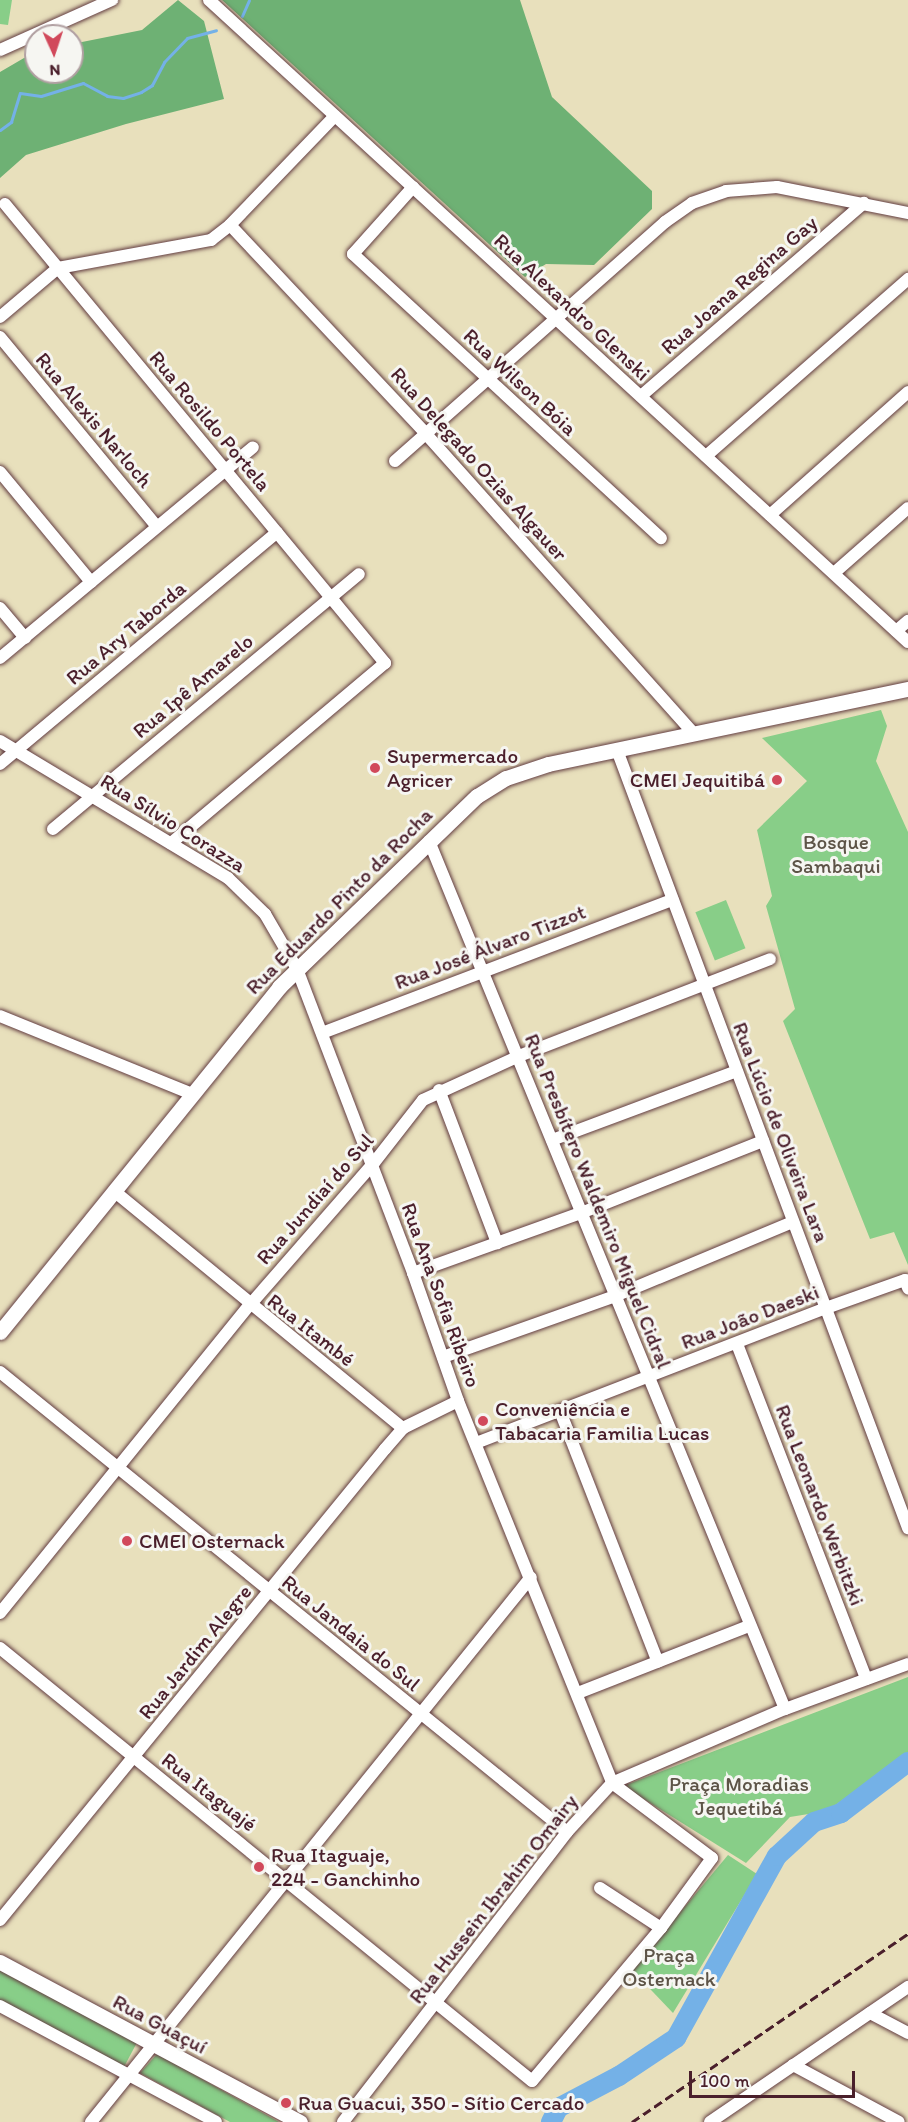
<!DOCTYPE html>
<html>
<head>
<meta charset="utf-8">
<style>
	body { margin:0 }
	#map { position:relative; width:908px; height:2122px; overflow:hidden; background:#e8e0bc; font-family:Itim,sans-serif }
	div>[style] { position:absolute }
	.green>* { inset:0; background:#88ce88; transform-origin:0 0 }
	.forest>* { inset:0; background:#6eb174 }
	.stream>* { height:3px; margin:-1.5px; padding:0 1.5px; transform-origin:1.5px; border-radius:1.5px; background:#74b1e7 }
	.river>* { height:20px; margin:-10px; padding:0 10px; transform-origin:10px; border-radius:10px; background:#74b1e7 }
	.roads { filter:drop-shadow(0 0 2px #623c41) drop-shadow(0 0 2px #623c41) }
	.minor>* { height:12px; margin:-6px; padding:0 6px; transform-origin:6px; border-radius:6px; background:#fff }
	.major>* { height:15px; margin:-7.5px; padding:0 7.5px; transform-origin:7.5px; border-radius:7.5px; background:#fff }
	.rail>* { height:3px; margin-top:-1.5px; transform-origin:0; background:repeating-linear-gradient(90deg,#4a1f2b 0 9px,transparent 0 13.5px) }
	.dots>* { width:16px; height:16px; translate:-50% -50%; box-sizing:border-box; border:3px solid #f6f6f2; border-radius:50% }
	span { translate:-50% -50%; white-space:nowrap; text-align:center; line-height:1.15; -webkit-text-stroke:6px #f6f6f2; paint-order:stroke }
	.street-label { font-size:21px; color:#4a1f2b }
	.poi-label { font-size:21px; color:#4a1f2b }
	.left { translate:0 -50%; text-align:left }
	.right { translate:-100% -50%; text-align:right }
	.park-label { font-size:21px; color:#5d5447 }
	.north { position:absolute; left:24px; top:24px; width:60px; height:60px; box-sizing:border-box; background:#f6f6f2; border:2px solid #b1a0a2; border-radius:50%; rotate:177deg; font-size:16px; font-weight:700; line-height:24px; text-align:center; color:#4a1f2b }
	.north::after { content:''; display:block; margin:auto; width:21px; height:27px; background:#d1495b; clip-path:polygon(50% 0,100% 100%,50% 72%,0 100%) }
	.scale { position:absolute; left:689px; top:2071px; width:166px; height:27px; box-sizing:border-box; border:3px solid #4a1f2b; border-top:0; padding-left:8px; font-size:18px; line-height:21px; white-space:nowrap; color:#4a1f2b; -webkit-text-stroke:4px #f6f6f2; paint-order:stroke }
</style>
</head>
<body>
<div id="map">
	<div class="green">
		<i style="clip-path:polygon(0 0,12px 0,8px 25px,0 24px)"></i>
		<i style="clip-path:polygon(881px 710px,887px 726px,876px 761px,908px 832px,908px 1265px,894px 1232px,870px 1239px,783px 1021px,795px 1009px,766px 906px,772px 896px,757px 830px,807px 781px,762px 738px)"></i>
		<i style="left:726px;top:900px;width:52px;height:33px;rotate:68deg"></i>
		<i style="clip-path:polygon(908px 1677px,908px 1754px,827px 1811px,790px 1817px,746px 1863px,623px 1786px)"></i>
		<i style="clip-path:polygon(728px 1855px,757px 1874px,673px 2013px,632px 1970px)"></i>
		<i style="left:0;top:1970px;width:155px;height:28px;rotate:28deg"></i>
		<i style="clip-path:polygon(157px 2054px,279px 2122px,230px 2122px,140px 2073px)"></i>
	</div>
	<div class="forest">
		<i style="clip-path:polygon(178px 0,204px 21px,224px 99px,126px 124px,26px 155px,0 178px,0 72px,36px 51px,36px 72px,72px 72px,72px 44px,142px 30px)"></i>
		<i style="clip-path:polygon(222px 0,520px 0,552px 97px,652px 191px,652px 209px,594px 265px,546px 264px,525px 277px)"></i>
	</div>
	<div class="stream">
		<i style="left:242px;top:16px;width:17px;rotate:-66deg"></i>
		<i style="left:0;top:130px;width:14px;rotate:-36deg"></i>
		<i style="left:11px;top:122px;width:30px;rotate:-73deg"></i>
		<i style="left:20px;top:93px;width:21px;rotate:8deg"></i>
		<i style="left:41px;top:96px;width:44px;rotate:-17.2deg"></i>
		<i style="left:83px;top:83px;width:27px;rotate:28deg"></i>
		<i style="left:107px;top:96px;width:16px;rotate:7deg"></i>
		<i style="left:123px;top:98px;width:19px;rotate:-18deg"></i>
		<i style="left:141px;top:92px;width:13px;rotate:-32deg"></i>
		<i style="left:152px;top:85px;width:26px;rotate:-62deg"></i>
		<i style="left:164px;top:62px;width:33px;rotate:-46deg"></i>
		<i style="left:187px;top:38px;width:30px;rotate:-15deg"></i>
	</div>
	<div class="river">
		<i style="left:551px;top:2122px;width:16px;rotate:-63deg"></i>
		<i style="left:558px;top:2108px;width:69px;rotate:-27.7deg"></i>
		<i style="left:619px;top:2076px;width:69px;rotate:-33.7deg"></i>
		<i style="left:676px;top:2038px;width:208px;rotate:-61deg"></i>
		<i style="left:777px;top:1856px;width:50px;rotate:-42.6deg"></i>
		<i style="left:814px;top:1822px;width:28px;rotate:-18deg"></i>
		<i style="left:841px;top:1813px;width:84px;rotate:-37.3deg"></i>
	</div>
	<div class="roads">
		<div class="minor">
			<i style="left:209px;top:0;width:949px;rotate:42.57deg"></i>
			<i style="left:0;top:50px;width:123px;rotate:-24.1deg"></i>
			<i style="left:413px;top:187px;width:90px;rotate:131.8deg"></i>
			<i style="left:353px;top:254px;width:419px;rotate:42.7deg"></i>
			<i style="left:5px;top:204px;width:596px;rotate:50.38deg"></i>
			<i style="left:385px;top:663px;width:280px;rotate:139.9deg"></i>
			<i style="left:230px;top:225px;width:287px;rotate:46.8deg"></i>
			<i style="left:426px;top:434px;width:402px;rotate:48.2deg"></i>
			<i style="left:0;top:317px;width:76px;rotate:-40.2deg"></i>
			<i style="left:58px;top:268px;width:156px;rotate:-10.4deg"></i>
			<i style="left:211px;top:240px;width:24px;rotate:-38deg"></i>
			<i style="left:230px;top:225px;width:151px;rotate:-46.1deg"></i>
			<i style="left:0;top:337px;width:246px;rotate:50.4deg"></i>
			<i style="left:641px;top:396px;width:295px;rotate:-40.9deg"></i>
			<i style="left:706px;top:456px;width:269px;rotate:-41.2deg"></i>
			<i style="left:395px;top:461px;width:361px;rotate:-41.5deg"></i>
			<i style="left:665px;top:222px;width:33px;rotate:-35deg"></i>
			<i style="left:692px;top:203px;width:36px;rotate:-19deg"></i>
			<i style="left:726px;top:191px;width:51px;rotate:-4.5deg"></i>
			<i style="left:777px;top:187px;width:134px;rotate:11.2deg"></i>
			<i style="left:0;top:472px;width:143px;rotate:50.4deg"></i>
			<i style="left:770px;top:515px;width:185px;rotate:-41.7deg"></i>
			<i style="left:834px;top:573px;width:98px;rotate:-41.3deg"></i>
			<i style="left:0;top:608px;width:39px;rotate:50deg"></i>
			<i style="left:896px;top:631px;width:16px;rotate:-40deg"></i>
			<i style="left:0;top:658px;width:329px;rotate:-39.8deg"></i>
			<i style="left:0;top:741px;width:266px;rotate:31deg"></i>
			<i style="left:228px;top:878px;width:52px;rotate:44.2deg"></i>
			<i style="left:265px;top:914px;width:64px;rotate:59.8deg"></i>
			<i style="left:297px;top:969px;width:325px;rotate:69.1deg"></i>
			<i style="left:413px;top:1273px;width:136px;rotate:70.6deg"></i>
			<i style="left:458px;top:1401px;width:412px;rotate:68deg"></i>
			<i style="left:612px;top:1783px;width:125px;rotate:36.9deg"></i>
			<i style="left:712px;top:1858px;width:87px;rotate:126.1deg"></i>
			<i style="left:661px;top:1928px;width:200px;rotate:130.1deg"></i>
			<i style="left:532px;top:2081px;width:686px;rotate:-140.86deg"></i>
			<i style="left:617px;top:750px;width:831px;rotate:69.49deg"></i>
			<i style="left:0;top:764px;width:361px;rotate:-39.9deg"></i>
			<i style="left:53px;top:829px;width:398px;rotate:-39.8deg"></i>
			<i style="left:429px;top:841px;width:938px;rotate:67.7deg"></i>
			<i style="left:0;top:1016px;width:207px;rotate:22.1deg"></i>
			<i style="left:322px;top:1033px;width:375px;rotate:-20.8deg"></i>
			<i style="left:439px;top:1090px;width:164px;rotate:69.2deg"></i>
			<i style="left:552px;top:1140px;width:197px;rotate:-20.5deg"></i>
			<i style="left:114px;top:1191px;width:374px;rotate:39.4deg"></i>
			<i style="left:413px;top:1273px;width:178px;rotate:-19.7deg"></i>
			<i style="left:581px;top:1213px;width:196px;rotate:-21.6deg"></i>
			<i style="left:737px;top:1344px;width:359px;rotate:68.9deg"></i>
			<i style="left:443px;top:1357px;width:182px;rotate:-19.5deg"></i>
			<i style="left:615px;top:1296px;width:193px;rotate:-22.6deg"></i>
			<i style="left:0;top:1372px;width:730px;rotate:39.05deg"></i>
			<i style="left:560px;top:1411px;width:269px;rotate:68.7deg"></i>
			<i style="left:476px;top:1443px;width:375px;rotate:-21.1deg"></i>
			<i style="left:826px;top:1308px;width:84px;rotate:-19.5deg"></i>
			<i style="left:905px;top:1280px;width:9px;rotate:69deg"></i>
			<i style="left:0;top:1613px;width:395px;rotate:-51deg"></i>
			<i style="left:249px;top:1306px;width:189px;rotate:-48.9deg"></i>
			<i style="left:373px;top:1164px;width:81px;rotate:-52deg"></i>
			<i style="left:423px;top:1100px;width:106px;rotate:-24.6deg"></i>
			<i style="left:519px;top:1056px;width:269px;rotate:-21.1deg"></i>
			<i style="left:578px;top:1693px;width:184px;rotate:-21.4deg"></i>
			<i style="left:600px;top:1888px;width:73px;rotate:33.3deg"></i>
			<i style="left:0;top:1920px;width:608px;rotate:-50.74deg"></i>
			<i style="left:385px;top:1449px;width:28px;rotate:-49deg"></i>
			<i style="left:403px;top:1428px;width:61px;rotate:-26.1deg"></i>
			<i style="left:0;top:2006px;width:245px;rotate:28.2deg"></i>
			<i style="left:870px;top:2013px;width:43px;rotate:27.8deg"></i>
			<i style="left:793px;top:2065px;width:120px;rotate:28.3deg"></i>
			<i style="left:91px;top:2122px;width:700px;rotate:-51.08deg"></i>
			<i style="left:343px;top:2122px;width:366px;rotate:-52.3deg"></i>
			<i style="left:567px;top:1832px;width:67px;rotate:-47.4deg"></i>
			<i style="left:612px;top:1783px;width:188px;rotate:-23.2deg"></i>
			<i style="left:785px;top:1709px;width:131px;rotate:-20.1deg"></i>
			<i style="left:710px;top:2122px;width:240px;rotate:-34.3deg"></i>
		</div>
		<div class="major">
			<i style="left:0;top:1332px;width:444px;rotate:-51deg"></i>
			<i style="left:279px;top:987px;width:275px;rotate:-44deg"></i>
			<i style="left:477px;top:796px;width:34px;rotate:-32deg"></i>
			<i style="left:506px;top:778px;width:44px;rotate:-18.4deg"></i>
			<i style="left:548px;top:764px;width:368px;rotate:-11.8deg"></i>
			<i style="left:0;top:1962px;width:340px;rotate:28.1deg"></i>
		</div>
	</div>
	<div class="rail">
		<i style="left:632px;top:2122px;width:334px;rotate:-34.3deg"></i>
	</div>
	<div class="dots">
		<i style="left:375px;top:768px;background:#d1495b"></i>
		<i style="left:777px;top:780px;background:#d1495b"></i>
		<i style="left:483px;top:1421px;background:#d1495b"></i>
		<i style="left:127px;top:1541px;background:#d1495b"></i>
		<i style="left:259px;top:1867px;background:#d1495b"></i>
		<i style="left:286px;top:2103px;background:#d1495b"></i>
	</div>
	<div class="street-label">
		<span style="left:739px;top:285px;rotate:-41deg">Rua Joana Regina Gay</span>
		<span style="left:572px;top:307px;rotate:43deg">Rua Alexandro Glenski</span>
		<span style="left:520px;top:382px;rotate:43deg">Rua Wilson Bóia</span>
		<span style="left:94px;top:420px;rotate:50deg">Rua Alexis Narloch</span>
		<span style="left:210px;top:421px;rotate:50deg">Rua Rosildo Portela</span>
		<span style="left:479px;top:464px;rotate:48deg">Rua Delegado Ozias Algauer</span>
		<span style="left:126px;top:633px;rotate:-40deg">Rua Ary Taborda</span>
		<span style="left:193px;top:686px;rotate:-40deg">Rua Ipê Amarelo</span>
		<span style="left:173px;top:823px;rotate:32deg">Rua Sílvio Corazza</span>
		<span style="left:339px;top:901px;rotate:-45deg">Rua Eduardo Pinto da Rocha</span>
		<span style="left:490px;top:947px;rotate:-21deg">Rua José Álvaro Tizzot</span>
		<span style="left:781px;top:1132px;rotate:69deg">Rua Lúcio de Oliveira Lara</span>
		<span style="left:315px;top:1199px;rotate:-49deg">Rua Jundiaí do Sul</span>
		<span style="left:598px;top:1201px;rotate:68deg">Rua Presbítero Waldemiro Miguel Cidral</span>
		<span style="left:441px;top:1295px;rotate:70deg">Rua Ana Sofia Ribeiro</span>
		<span style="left:750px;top:1317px;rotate:-21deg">Rua João Daeski</span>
		<span style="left:311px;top:1330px;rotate:38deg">Rua Itambé</span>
		<span style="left:820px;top:1505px;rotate:69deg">Rua Leonardo Werbitzki</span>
		<span style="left:351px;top:1633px;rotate:39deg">Rua Jandaia do Sul</span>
		<span style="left:195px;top:1652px;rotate:-51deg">Rua Jardim Alegre</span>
		<span style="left:209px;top:1792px;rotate:38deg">Rua Itaguajé</span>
		<span style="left:493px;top:1899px;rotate:-52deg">Rua Hussein Ibrahim Omairy</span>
		<span style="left:160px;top:2024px;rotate:28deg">Rua Guaçuí</span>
	</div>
	<div class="poi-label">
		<span class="left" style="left:387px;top:768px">Supermercado<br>Agricer</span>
		<span class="right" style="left:765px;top:780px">CMEI Jequitibá</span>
		<span class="left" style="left:495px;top:1421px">Conveniência e<br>Tabacaria Familia Lucas</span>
		<span class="left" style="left:139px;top:1541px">CMEI Osternack</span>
		<span class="left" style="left:271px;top:1867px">Rua Itaguaje,<br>224 - Ganchinho</span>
		<span class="left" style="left:298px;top:2103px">Rua Guacui, 350 - Sítio Cercado</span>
	</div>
	<div class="park-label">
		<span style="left:836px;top:854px">Bosque<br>Sambaqui</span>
		<span style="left:739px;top:1796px">Praça Moradias<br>Jequetibá</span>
		<span style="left:669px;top:1967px">Praça<br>Osternack</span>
	</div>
	<div class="north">N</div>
	<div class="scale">100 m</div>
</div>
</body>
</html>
